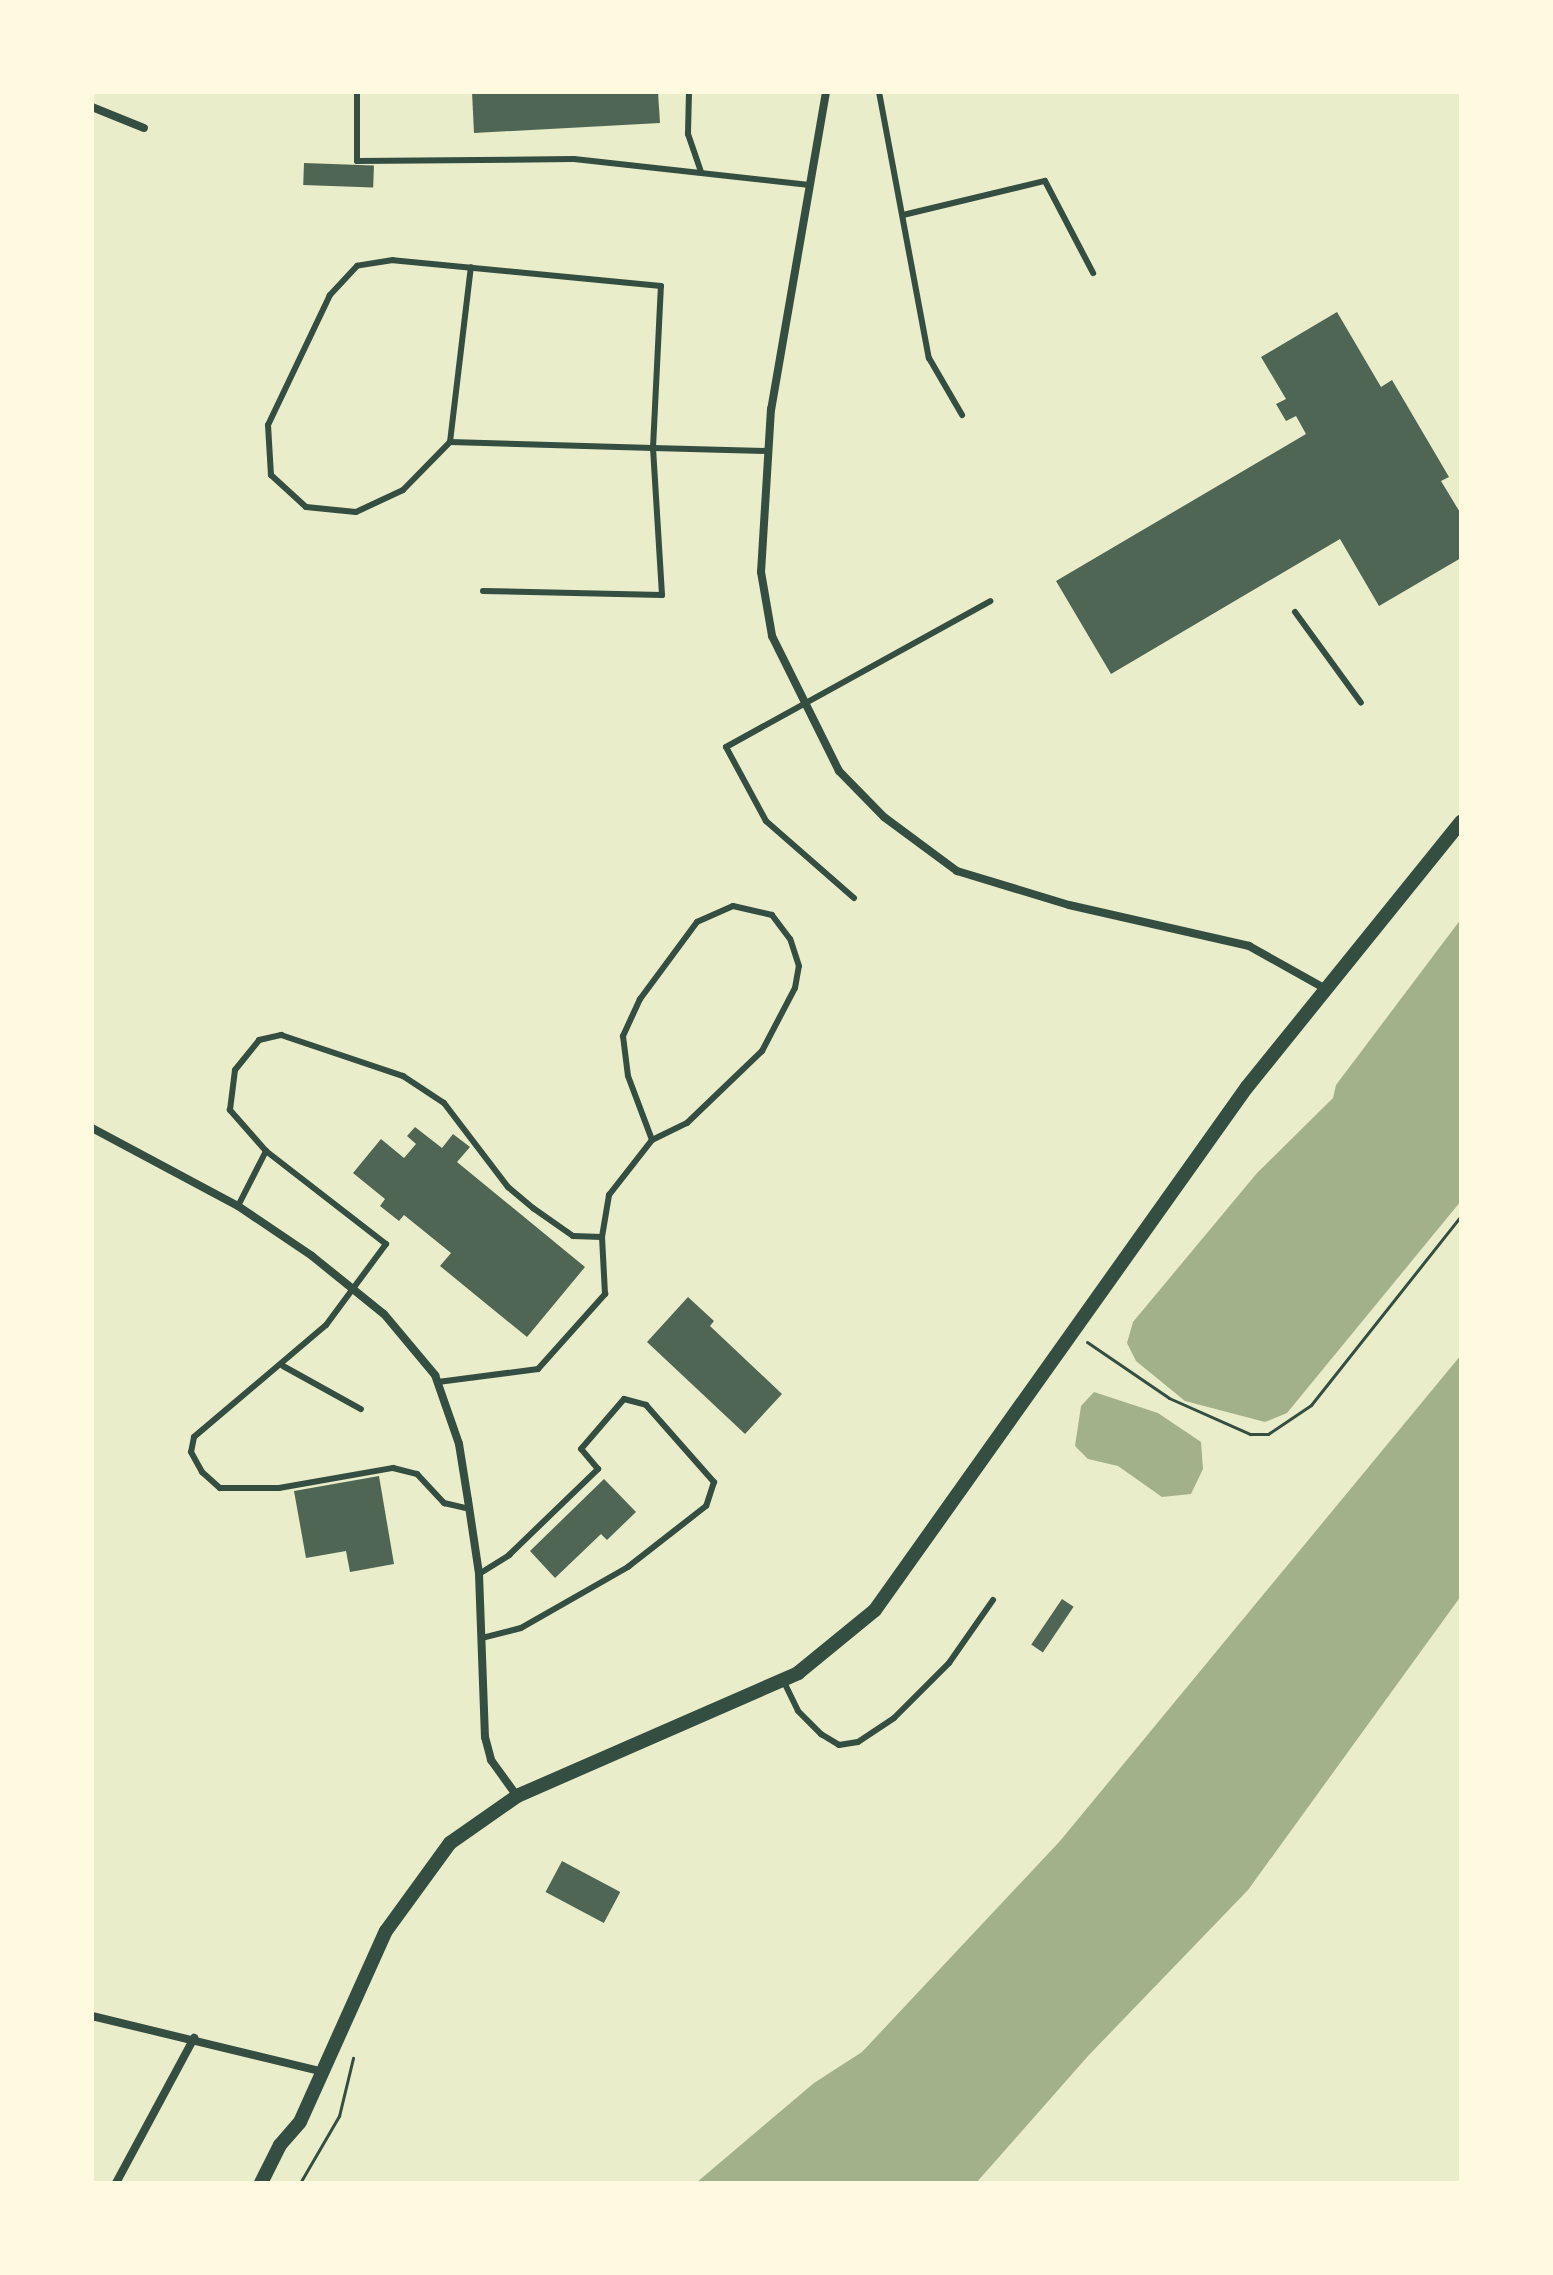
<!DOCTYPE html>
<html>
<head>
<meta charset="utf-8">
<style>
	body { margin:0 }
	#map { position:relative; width:1553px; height:2275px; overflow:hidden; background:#e9edc9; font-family:"Open Sans",sans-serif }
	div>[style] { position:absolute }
	.water>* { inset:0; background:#a3b18a }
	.building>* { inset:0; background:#4f6655; transform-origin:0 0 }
	.path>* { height:3px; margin:-1.5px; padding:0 1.5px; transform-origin:1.5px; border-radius:1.5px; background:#344e41 }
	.service>* { height:6px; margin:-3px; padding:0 3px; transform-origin:3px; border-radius:3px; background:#344e41 }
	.minor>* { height:8px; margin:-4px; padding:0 4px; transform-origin:4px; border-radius:4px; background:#344e41 }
	.tertiary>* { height:14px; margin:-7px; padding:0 7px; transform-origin:7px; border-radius:7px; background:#344e41 }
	span { translate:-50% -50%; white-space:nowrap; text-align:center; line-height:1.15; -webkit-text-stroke:6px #fefae0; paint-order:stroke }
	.frame { position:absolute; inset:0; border:94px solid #fefae0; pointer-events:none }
</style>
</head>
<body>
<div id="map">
	<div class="water">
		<i style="clip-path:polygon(1461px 919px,1461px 1201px,1287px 1413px,1265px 1422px,1185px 1401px,1136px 1361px,1127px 1343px,1133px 1322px,1257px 1173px,1333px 1098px,1336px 1085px)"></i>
		<i style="clip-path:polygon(1461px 1355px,1461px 1596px,1248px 1890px,1088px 2056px,976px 2183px,696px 2183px,814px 2083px,862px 2052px,1060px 1841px)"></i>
		<i style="clip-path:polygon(1094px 1392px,1158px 1413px,1201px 1442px,1203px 1469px,1191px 1494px,1162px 1497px,1118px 1466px,1088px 1459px,1075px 1446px,1081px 1406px)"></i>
	</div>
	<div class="building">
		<i style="clip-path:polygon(472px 92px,658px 92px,660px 123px,474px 133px)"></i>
		<i style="left:304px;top:163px;width:70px;height:22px;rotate:2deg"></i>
		<i style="clip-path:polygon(1337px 312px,1381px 387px,1392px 380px,1449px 477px,1441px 481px,1461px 514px,1461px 558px,1379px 606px,1340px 539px,1111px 674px,1056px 581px,1306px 434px,1296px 416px,1286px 421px,1276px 404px,1286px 399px,1261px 357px)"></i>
		<i style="clip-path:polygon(415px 1127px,442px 1148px,453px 1134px,470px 1147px,457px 1162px,585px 1267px,527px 1337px,440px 1266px,451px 1253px,404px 1215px,399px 1221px,380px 1206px,385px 1199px,353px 1173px,381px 1139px,404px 1158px,416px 1144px,407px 1136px)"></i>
		<i style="clip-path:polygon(688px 1297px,714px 1321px,710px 1326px,782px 1394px,745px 1434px,647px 1342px)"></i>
		<i style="clip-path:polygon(379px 1476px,394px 1564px,350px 1572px,346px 1551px,306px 1558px,294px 1491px)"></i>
		<i style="clip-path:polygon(604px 1479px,636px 1512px,607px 1540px,601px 1534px,555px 1578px,530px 1551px)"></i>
		<i style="left:1062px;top:1599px;width:14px;height:55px;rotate:34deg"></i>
		<i style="left:562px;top:1861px;width:66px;height:35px;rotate:28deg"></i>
	</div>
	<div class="path">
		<i style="left:1087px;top:1342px;width:99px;rotate:34.3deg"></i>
		<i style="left:1169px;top:1398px;width:89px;rotate:24deg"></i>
		<i style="left:1250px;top:1434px;width:18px"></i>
		<i style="left:1268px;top:1434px;width:52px;rotate:-34deg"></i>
		<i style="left:1311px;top:1405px;width:241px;rotate:-51.6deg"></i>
		<i style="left:300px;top:2183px;width:78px;rotate:-59.8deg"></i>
		<i style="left:339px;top:2116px;width:60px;rotate:-76.4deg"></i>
	</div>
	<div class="service">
		<i style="left:357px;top:92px;width:69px;rotate:90deg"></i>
		<i style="left:357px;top:161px;width:217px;rotate:-0.5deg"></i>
		<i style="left:574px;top:159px;width:237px;rotate:6.3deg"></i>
		<i style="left:689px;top:92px;width:42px;rotate:91.4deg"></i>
		<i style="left:688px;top:134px;width:39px;rotate:71deg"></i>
		<i style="left:879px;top:92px;width:271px;rotate:79.4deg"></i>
		<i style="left:929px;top:358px;width:66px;rotate:59.9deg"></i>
		<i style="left:903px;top:215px;width:146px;rotate:-13.5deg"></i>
		<i style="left:1045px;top:181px;width:104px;rotate:62.4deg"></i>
		<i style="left:450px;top:442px;width:176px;rotate:-83.2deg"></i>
		<i style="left:483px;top:591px;width:179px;rotate:1.3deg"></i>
		<i style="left:662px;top:595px;width:147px;rotate:-93.5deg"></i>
		<i style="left:653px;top:448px;width:162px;rotate:-87.2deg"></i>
		<i style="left:661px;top:286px;width:269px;rotate:-174.5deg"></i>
		<i style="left:393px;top:260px;width:36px;rotate:171deg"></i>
		<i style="left:357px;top:266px;width:40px;rotate:133deg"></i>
		<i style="left:330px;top:295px;width:144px;rotate:115.5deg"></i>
		<i style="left:268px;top:425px;width:50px;rotate:86.6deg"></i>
		<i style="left:271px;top:475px;width:47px;rotate:42.4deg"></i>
		<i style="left:306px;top:507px;width:50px;rotate:5.7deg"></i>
		<i style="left:356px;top:512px;width:52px;rotate:-25.1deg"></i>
		<i style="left:403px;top:490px;width:67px;rotate:-45.6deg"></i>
		<i style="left:450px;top:442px;width:203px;rotate:1.7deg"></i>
		<i style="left:653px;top:448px;width:114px;rotate:1.5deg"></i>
		<i style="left:1295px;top:612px;width:112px;rotate:54deg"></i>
		<i style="left:854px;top:898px;width:117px;rotate:-138.8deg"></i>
		<i style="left:766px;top:821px;width:84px;rotate:-118.4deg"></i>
		<i style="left:726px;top:747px;width:302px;rotate:-28.9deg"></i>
		<i style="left:266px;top:1151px;width:152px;rotate:37.8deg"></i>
		<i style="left:386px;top:1244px;width:101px;rotate:126.5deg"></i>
		<i style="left:326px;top:1325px;width:173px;rotate:139.7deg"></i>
		<i style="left:194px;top:1437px;width:15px;rotate:101deg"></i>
		<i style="left:191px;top:1452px;width:23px;rotate:61deg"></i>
		<i style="left:202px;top:1472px;width:24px;rotate:42deg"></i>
		<i style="left:220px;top:1488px;width:59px"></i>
		<i style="left:279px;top:1488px;width:116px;rotate:-10deg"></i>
		<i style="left:393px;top:1468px;width:25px;rotate:14deg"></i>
		<i style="left:417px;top:1474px;width:40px;rotate:47deg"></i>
		<i style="left:444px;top:1503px;width:26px;rotate:13deg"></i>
		<i style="left:238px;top:1206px;width:62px;rotate:-63deg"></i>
		<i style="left:266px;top:1151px;width:55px;rotate:-131.3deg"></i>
		<i style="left:230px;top:1110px;width:40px;rotate:-82.9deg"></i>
		<i style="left:235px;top:1070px;width:38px;rotate:-51deg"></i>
		<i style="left:259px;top:1040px;width:23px;rotate:-13deg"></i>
		<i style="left:281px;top:1035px;width:129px;rotate:18.6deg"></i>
		<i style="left:403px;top:1076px;width:49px;rotate:33.4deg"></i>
		<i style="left:444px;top:1103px;width:106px;rotate:52.7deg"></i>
		<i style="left:508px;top:1187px;width:33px;rotate:40deg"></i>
		<i style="left:533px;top:1208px;width:49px;rotate:35deg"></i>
		<i style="left:573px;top:1236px;width:29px;rotate:2deg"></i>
		<i style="left:283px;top:1366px;width:89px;rotate:28.9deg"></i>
		<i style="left:438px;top:1382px;width:101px;rotate:-7.4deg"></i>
		<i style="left:538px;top:1369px;width:101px;rotate:-48.2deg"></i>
		<i style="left:605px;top:1294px;width:57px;rotate:-93deg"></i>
		<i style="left:602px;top:1237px;width:43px;rotate:-80.5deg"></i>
		<i style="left:609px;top:1195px;width:70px;rotate:-52deg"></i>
		<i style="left:652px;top:1140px;width:39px;rotate:-26deg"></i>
		<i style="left:687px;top:1123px;width:104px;rotate:-43.8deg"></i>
		<i style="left:762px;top:1051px;width:71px;rotate:-62.4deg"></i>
		<i style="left:795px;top:988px;width:22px;rotate:-80deg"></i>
		<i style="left:799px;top:966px;width:28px;rotate:-108deg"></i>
		<i style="left:790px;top:939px;width:30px;rotate:-127deg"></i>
		<i style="left:772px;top:915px;width:40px;rotate:-167deg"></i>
		<i style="left:733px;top:906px;width:39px;rotate:156deg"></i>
		<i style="left:697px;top:922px;width:96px;rotate:126.5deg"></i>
		<i style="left:640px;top:999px;width:41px;rotate:114.7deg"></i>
		<i style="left:623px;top:1036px;width:40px;rotate:82.9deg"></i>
		<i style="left:628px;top:1076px;width:68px;rotate:69.4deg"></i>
		<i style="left:479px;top:1574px;width:36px;rotate:-32deg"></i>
		<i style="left:509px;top:1555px;width:124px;rotate:-44deg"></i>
		<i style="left:598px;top:1469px;width:26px;rotate:-130deg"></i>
		<i style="left:581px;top:1449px;width:66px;rotate:-49.3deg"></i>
		<i style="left:624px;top:1399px;width:23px;rotate:15deg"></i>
		<i style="left:646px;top:1405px;width:103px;rotate:48.6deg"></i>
		<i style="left:714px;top:1482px;width:25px;rotate:108deg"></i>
		<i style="left:706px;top:1506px;width:99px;rotate:142deg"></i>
		<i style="left:628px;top:1567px;width:123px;rotate:150.3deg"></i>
		<i style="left:521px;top:1628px;width:40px;rotate:165.6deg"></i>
		<i style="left:783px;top:1680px;width:34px;rotate:64deg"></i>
		<i style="left:798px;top:1711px;width:33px;rotate:45deg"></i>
		<i style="left:821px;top:1734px;width:21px;rotate:31deg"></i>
		<i style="left:839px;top:1745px;width:19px;rotate:-9deg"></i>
		<i style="left:858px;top:1742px;width:43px;rotate:-33.7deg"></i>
		<i style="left:894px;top:1718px;width:78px;rotate:-45deg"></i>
		<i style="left:949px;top:1663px;width:77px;rotate:-55.1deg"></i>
	</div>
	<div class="minor">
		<i style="left:826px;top:92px;width:322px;rotate:99.8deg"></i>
		<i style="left:771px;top:409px;width:163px;rotate:93.5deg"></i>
		<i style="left:761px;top:572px;width:65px;rotate:80.2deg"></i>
		<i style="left:772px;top:636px;width:151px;rotate:63.6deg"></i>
		<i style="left:839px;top:771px;width:64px;rotate:45.6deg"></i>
		<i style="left:884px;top:817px;width:91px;rotate:36.5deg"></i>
		<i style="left:957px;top:871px;width:117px;rotate:16.9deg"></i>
		<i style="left:1069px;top:905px;width:185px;rotate:12.8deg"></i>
		<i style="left:1249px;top:946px;width:88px;rotate:29.2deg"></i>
		<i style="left:92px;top:107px;width:56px;rotate:22deg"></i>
		<i style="left:92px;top:1128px;width:166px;rotate:28.1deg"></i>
		<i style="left:238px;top:1206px;width:89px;rotate:34deg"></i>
		<i style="left:312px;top:1256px;width:92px;rotate:38.9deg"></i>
		<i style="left:384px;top:1314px;width:80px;rotate:50.1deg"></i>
		<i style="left:435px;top:1375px;width:73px;rotate:70.8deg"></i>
		<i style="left:459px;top:1444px;width:57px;rotate:80.9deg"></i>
		<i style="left:468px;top:1500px;width:75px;rotate:81.5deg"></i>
		<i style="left:479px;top:1574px;width:163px;rotate:87.9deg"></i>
		<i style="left:485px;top:1737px;width:24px;rotate:75deg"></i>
		<i style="left:491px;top:1760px;width:44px;rotate:54.2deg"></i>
		<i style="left:92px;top:2016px;width:238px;rotate:13.6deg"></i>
		<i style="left:116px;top:2183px;width:165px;rotate:-61.7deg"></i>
	</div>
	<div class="tertiary">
		<i style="left:261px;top:2183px;width:42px;rotate:-63.4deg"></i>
		<i style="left:280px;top:2145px;width:30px;rotate:-49deg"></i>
		<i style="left:300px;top:2122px;width:209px;rotate:-65.8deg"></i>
		<i style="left:386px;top:1931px;width:109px;rotate:-54deg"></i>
		<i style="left:450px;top:1843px;width:82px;rotate:-35deg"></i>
		<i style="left:517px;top:1796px;width:307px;rotate:-23.6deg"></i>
		<i style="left:798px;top:1673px;width:99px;rotate:-39.3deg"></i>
		<i style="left:875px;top:1610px;width:642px;rotate:-54.58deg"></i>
		<i style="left:1247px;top:1087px;width:341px;rotate:-51.1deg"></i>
	</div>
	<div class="frame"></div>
</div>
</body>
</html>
